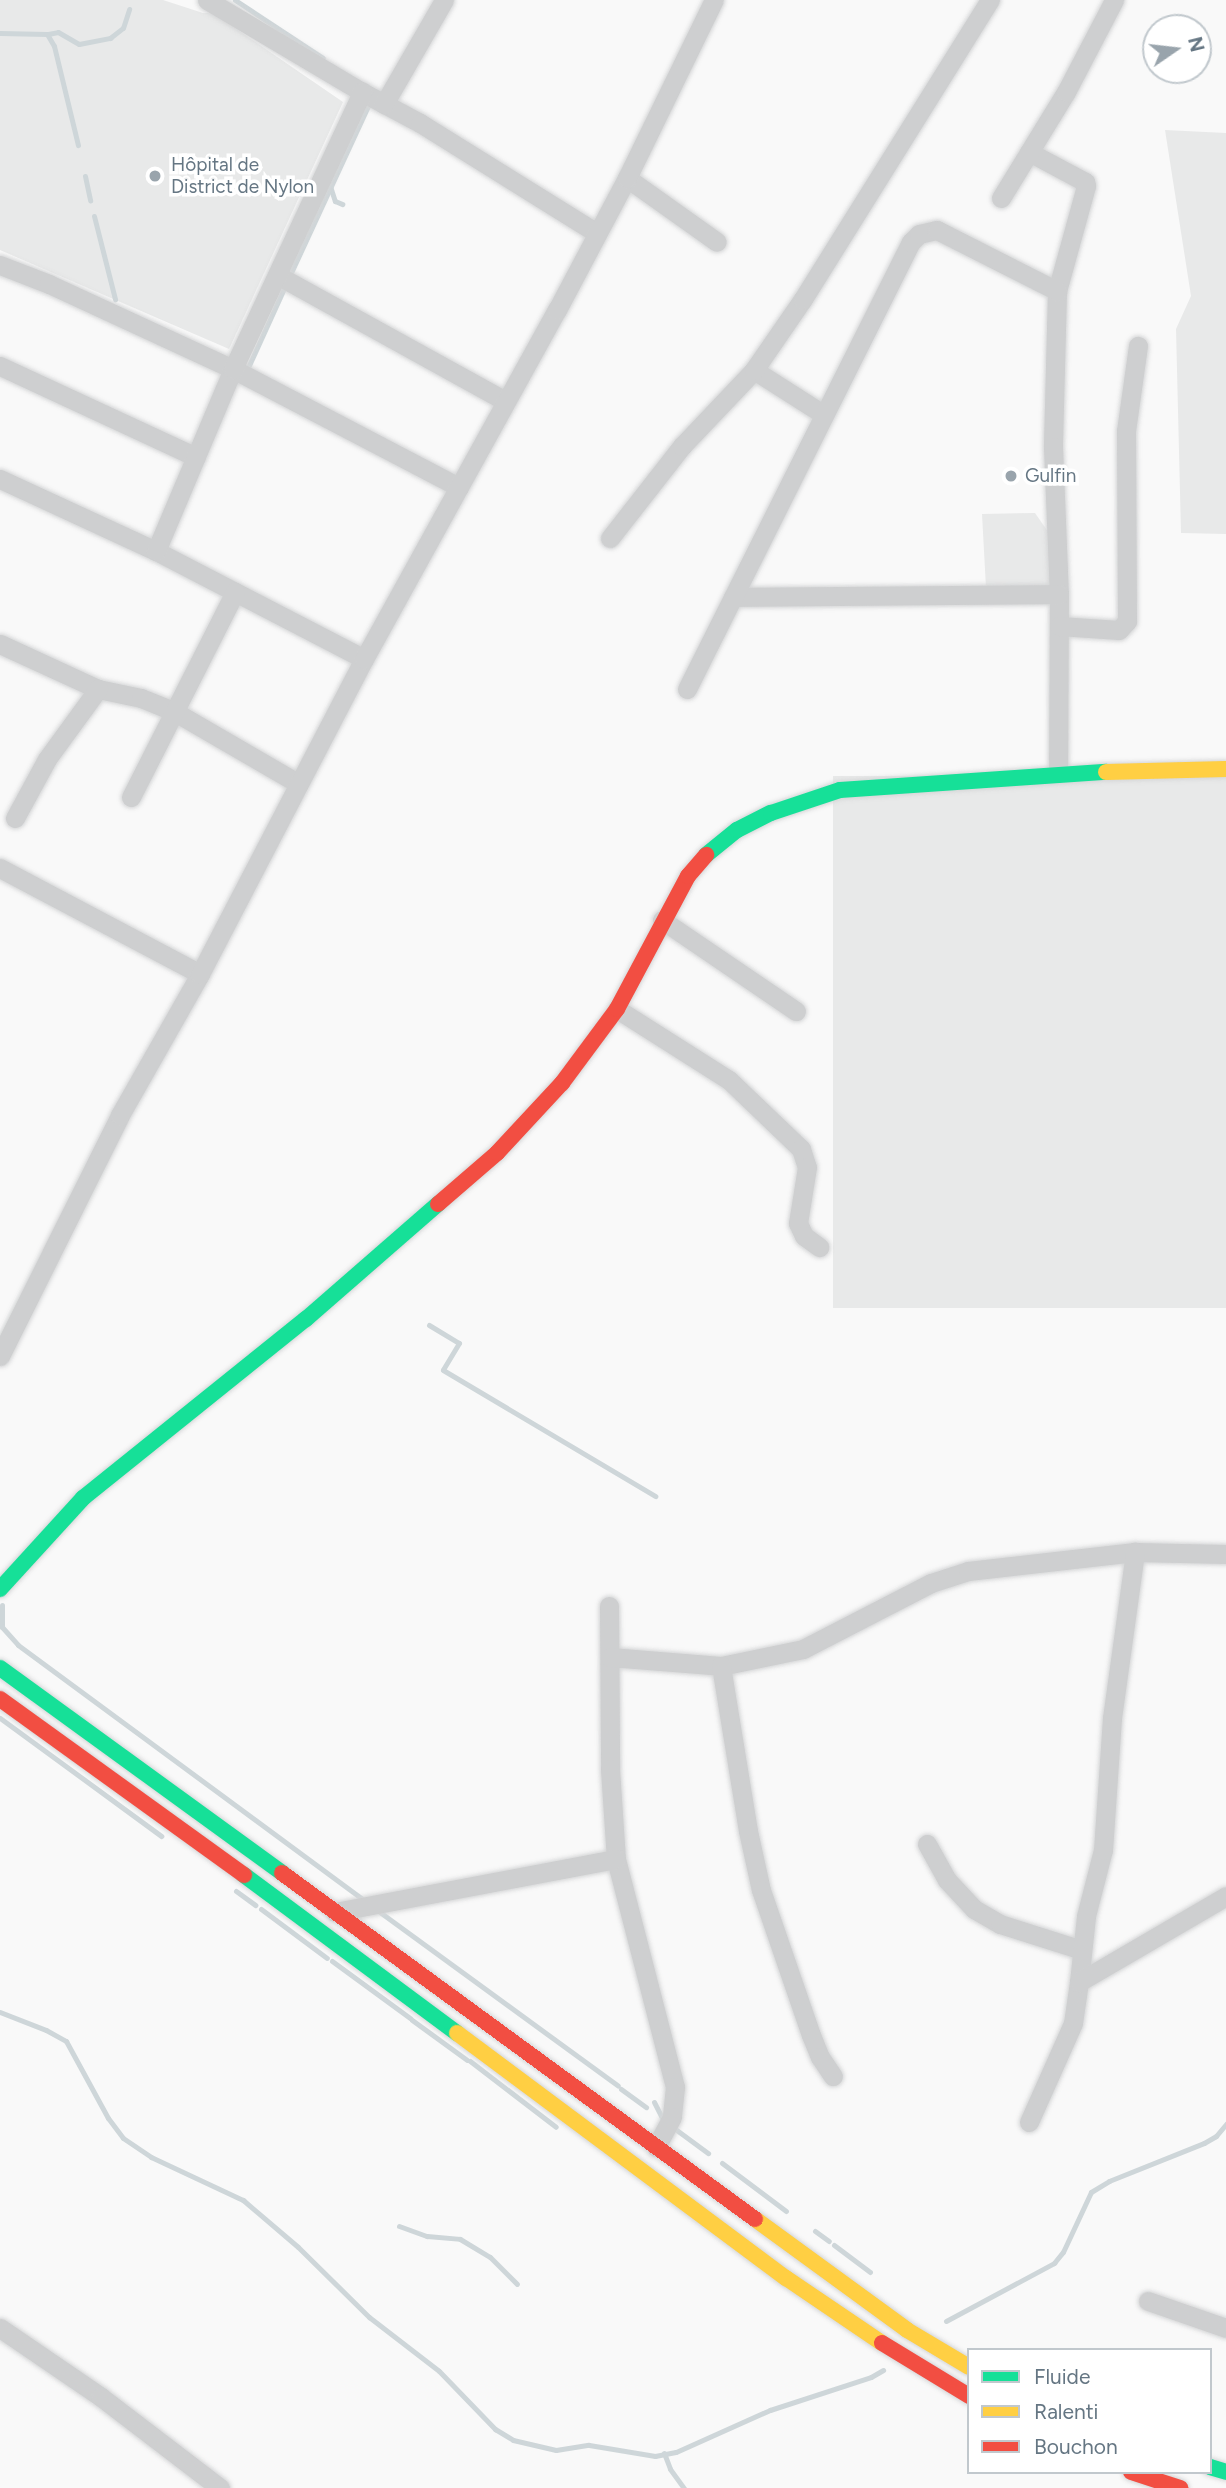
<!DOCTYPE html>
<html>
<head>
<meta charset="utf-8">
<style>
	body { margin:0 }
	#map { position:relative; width:1226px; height:2488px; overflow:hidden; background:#f9f9f9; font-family:Figtree,sans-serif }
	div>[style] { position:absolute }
	.built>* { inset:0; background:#e8e9e9; transform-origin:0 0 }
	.stream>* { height:5px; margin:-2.5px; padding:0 2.5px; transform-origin:2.5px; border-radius:2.5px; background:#ced6d9 }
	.roads { filter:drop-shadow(0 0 2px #d5d6d7) drop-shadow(0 0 2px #d5d6d7) }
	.street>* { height:19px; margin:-9.5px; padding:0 9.5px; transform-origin:9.5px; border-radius:9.5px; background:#cecfd0 }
	.fast>* { height:16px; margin:-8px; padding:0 8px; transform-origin:8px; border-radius:8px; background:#16e098 }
	.slow>* { height:16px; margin:-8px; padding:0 8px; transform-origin:8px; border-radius:8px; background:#ffcf43 }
	.jam>* { height:16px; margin:-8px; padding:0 8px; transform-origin:8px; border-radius:8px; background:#f24e42 }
	.dots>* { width:19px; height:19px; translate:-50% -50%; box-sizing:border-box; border:4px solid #fff; border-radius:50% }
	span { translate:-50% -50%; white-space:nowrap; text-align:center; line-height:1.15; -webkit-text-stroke:7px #fff; paint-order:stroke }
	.poi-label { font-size:19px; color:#657683 }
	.left { translate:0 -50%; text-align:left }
	.legend { position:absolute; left:967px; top:2348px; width:245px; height:126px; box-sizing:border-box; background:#fff; border:2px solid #c1c8cd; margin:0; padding:9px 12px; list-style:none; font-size:21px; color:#657683 }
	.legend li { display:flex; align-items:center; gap:14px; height:35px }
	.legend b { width:35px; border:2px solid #c1c8cd }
	.north { position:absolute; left:1142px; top:14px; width:70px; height:70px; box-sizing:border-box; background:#fff; border:2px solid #c1c8cd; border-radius:50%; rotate:76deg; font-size:19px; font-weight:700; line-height:28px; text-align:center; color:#657683 }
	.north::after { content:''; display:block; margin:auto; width:24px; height:32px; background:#99a4ac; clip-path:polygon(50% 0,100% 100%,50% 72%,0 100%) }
</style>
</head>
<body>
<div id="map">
	<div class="built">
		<i style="clip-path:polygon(0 0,163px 0,203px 13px,213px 13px,343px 102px,229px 349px,0 250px)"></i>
		<i style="clip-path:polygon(1165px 130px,1226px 133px,1226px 534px,1181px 533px,1176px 329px,1191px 296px)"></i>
		<i style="clip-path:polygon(1035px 513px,1051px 536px,1056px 586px,986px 588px,982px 514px)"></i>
		<i style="left:1226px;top:776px;width:532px;height:393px;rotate:90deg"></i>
	</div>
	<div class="stream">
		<i style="left:235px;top:0;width:105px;rotate:33.4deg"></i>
		<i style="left:0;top:33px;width:47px;rotate:1.2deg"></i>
		<i style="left:47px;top:34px;width:14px;rotate:60deg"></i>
		<i style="left:54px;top:46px;width:102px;rotate:76.4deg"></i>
		<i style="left:48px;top:34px;width:10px;rotate:-11deg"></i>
		<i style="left:58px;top:32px;width:24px;rotate:30deg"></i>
		<i style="left:79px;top:44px;width:32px;rotate:-11deg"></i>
		<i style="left:110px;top:38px;width:16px;rotate:-38deg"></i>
		<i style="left:123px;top:28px;width:20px;rotate:-72deg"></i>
		<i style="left:85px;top:176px;width:25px;rotate:78deg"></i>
		<i style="left:330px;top:186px;width:16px;rotate:72deg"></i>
		<i style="left:335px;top:201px;width:8px;rotate:23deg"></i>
		<i style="left:94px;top:216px;width:86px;rotate:75.8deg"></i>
		<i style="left:289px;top:277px;width:193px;rotate:-65.2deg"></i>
		<i style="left:246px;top:372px;width:94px;rotate:-65.6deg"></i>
		<i style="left:429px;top:1325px;width:35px;rotate:31deg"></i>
		<i style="left:459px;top:1343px;width:31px;rotate:121deg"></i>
		<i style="left:443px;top:1370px;width:247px;rotate:30.7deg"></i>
		<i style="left:2px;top:1605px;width:22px;rotate:90deg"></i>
		<i style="left:2px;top:1627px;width:24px;rotate:48deg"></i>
		<i style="left:18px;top:1645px;width:430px;rotate:36.4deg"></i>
		<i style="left:0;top:1718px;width:200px;rotate:36.2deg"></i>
		<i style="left:236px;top:1891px;width:24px;rotate:36deg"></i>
		<i style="left:261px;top:1909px;width:82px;rotate:36.6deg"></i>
		<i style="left:377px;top:1910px;width:298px;rotate:36.1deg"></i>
		<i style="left:332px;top:1961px;width:97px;rotate:36.2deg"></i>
		<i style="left:0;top:2012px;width:49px;rotate:21.4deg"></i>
		<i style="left:46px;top:2030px;width:23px;rotate:29deg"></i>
		<i style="left:66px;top:2041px;width:88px;rotate:61.4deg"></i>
		<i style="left:108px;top:2118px;width:25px;rotate:53deg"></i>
		<i style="left:123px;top:2138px;width:34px;rotate:34deg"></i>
		<i style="left:151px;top:2157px;width:102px;rotate:25.1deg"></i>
		<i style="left:243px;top:2200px;width:72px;rotate:40.5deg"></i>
		<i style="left:298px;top:2247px;width:100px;rotate:44.6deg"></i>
		<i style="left:369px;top:2317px;width:88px;rotate:37.6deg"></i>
		<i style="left:439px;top:2371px;width:81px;rotate:46deg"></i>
		<i style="left:495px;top:2429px;width:21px;rotate:31deg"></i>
		<i style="left:513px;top:2440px;width:44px;rotate:13.1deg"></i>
		<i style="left:556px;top:2450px;width:33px;rotate:-9deg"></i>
		<i style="left:589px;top:2445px;width:67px;rotate:9.5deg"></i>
		<i style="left:655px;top:2456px;width:21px;rotate:-11deg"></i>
		<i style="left:676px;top:2452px;width:103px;rotate:-24.1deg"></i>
		<i style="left:770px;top:2410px;width:106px;rotate:-18.1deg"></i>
		<i style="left:871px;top:2377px;width:14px;rotate:-30deg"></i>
		<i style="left:412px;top:2020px;width:68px;rotate:36deg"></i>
		<i style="left:470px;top:2061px;width:108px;rotate:37.5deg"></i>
		<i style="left:621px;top:2089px;width:31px;rotate:36deg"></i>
		<i style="left:654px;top:2102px;width:20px;rotate:63deg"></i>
		<i style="left:663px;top:2120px;width:56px;rotate:36.3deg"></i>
		<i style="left:722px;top:2163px;width:80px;rotate:36.9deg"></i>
		<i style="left:399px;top:2226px;width:30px;rotate:20deg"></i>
		<i style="left:427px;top:2236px;width:33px;rotate:5deg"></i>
		<i style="left:460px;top:2239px;width:35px;rotate:31deg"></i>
		<i style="left:490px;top:2257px;width:38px;rotate:45deg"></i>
		<i style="left:815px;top:2231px;width:17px;rotate:36deg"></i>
		<i style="left:834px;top:2245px;width:45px;rotate:36.9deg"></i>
		<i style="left:946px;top:2321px;width:123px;rotate:-28.2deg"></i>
		<i style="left:1054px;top:2263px;width:14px;rotate:-51deg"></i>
		<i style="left:1063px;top:2252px;width:66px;rotate:-65deg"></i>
		<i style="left:1091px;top:2192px;width:21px;rotate:-31deg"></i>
		<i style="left:1109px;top:2181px;width:102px;rotate:-21.8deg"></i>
		<i style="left:1204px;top:2143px;width:14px;rotate:-30deg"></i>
		<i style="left:1216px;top:2136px;width:16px;rotate:-50deg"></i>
		<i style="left:664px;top:2453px;width:17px;rotate:69deg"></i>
		<i style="left:670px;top:2469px;width:24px;rotate:54deg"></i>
	</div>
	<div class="roads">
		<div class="street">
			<i style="left:207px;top:0;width:180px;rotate:30.7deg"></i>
			<i style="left:362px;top:92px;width:66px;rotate:28.1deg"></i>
			<i style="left:420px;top:123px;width:206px;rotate:31.9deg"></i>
			<i style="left:384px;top:104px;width:120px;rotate:-60deg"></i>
			<i style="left:1029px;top:152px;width:64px;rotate:28.2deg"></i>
			<i style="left:1085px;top:182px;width:4px;rotate:76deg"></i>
			<i style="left:1086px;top:186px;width:109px;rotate:105.4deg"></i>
			<i style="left:1057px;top:291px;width:156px;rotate:91.5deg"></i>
			<i style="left:1053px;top:447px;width:147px;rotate:87.7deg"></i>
			<i style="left:1059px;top:594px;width:179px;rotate:90.3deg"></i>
			<i style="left:627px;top:178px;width:110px;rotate:35.4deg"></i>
			<i style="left:1001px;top:198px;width:124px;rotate:-58.5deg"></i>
			<i style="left:1066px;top:92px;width:104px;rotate:-62.4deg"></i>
			<i style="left:0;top:265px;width:53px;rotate:21.2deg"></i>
			<i style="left:49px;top:284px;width:203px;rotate:24.8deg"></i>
			<i style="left:233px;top:369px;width:255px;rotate:27.6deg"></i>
			<i style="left:277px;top:275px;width:260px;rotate:28.9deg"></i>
			<i style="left:0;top:366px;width:216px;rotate:24.9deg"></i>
			<i style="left:754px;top:370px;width:82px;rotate:32.5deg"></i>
			<i style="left:0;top:479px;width:172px;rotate:24.8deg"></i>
			<i style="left:156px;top:551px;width:234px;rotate:27.4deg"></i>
			<i style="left:610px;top:538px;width:117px;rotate:-52deg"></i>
			<i style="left:682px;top:446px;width:105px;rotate:-46.5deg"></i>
			<i style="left:754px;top:370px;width:86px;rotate:-55.4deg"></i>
			<i style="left:803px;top:299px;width:353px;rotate:-58deg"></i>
			<i style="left:156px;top:551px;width:198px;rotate:-67.1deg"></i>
			<i style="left:233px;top:369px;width:306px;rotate:-65deg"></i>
			<i style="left:733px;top:597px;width:326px;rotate:-0.5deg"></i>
			<i style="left:1059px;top:626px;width:60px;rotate:3.8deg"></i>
			<i style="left:1119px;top:630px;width:12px;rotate:-48deg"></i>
			<i style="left:1127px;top:621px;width:190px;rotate:-90.3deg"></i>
			<i style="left:1126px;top:431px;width:86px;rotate:-82deg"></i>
			<i style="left:0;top:644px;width:108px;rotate:24.7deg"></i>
			<i style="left:98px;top:689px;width:44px;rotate:11.8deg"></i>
			<i style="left:141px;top:698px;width:37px;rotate:22deg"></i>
			<i style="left:175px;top:712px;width:143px;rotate:30.1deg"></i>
			<i style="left:687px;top:689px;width:500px;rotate:-63.4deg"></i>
			<i style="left:911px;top:242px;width:11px;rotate:-45deg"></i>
			<i style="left:919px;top:234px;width:18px;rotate:-13deg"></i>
			<i style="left:937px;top:230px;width:135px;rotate:26.9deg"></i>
			<i style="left:131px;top:797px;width:230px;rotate:-63.1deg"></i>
			<i style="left:15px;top:818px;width:67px;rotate:-61.5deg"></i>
			<i style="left:47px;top:759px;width:87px;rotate:-53.9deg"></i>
			<i style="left:0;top:868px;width:226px;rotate:27.9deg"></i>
			<i style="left:662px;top:920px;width:162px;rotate:34.2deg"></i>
			<i style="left:617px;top:1009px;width:133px;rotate:32.4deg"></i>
			<i style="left:729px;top:1080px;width:100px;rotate:43.8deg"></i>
			<i style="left:801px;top:1149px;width:19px;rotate:72deg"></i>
			<i style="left:807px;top:1167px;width:57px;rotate:99.1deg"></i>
			<i style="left:798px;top:1223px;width:14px;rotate:65deg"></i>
			<i style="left:804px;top:1236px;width:19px;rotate:36deg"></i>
			<i style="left:0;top:1356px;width:269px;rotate:-63.5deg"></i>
			<i style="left:120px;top:1115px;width:162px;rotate:-60.4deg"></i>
			<i style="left:200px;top:974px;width:355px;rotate:-62.5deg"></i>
			<i style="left:364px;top:659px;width:399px;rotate:-61.1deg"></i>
			<i style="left:557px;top:310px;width:149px;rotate:-62.1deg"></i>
			<i style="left:627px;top:178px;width:198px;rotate:-64deg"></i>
			<i style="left:609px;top:1606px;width:163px;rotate:89.6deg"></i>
			<i style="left:610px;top:1769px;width:90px;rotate:86.2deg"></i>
			<i style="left:616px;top:1859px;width:236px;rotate:75.5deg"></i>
			<i style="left:675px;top:2087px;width:30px;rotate:96deg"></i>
			<i style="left:672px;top:2117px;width:34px;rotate:118deg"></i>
			<i style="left:610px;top:1657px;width:111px;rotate:4.6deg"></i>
			<i style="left:721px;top:1666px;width:84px;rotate:-11.7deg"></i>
			<i style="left:803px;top:1649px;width:144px;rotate:-27.3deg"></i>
			<i style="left:931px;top:1583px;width:39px;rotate:-18deg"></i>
			<i style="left:968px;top:1571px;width:168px;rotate:-6.5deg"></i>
			<i style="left:1135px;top:1552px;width:91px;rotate:1.3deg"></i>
			<i style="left:721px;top:1666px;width:167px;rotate:80.7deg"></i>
			<i style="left:748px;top:1831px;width:60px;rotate:77.6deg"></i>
			<i style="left:761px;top:1890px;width:153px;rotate:71deg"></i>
			<i style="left:811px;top:2035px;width:24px;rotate:68deg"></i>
			<i style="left:820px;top:2057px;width:23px;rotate:56deg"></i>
			<i style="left:927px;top:1844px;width:41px;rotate:60.9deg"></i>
			<i style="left:947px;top:1880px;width:40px;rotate:47deg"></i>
			<i style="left:974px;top:1909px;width:30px;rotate:30deg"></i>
			<i style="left:1000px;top:1924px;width:86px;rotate:17.6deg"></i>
			<i style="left:335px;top:1912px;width:286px;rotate:-10.7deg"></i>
			<i style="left:1079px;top:1982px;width:66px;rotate:-83.9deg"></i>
			<i style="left:1086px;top:1916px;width:68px;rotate:-75.6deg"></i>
			<i style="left:1103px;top:1850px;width:132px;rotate:-86.1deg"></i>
			<i style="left:1112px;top:1718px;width:168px;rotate:-82.1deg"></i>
			<i style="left:1029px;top:2122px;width:108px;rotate:-66deg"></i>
			<i style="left:1073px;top:2023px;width:41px;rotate:-81.7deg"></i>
			<i style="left:1079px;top:1982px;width:170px;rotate:-30.3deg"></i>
			<i style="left:1148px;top:2301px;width:83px;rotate:19.1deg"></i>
			<i style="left:0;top:2328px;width:122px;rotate:34.3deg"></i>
			<i style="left:101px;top:2397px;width:150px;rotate:37.4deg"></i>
		</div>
		<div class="fast">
			<i style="left:706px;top:855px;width:40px;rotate:-39deg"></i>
			<i style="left:737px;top:830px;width:38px;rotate:-27deg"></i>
			<i style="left:771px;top:813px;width:73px;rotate:-18.4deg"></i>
			<i style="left:840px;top:790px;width:267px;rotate:-3.9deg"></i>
			<i style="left:0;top:1589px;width:123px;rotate:-47.6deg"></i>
			<i style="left:83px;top:1498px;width:286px;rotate:-38.8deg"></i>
			<i style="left:306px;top:1319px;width:175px;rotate:-41.1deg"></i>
			<i style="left:0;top:1668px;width:349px;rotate:36deg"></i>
			<i style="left:244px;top:1875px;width:265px;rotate:36.6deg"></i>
			<i style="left:1210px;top:2467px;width:17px;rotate:17deg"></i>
		</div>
		<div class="slow">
			<i style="left:1106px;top:772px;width:120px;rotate:-1.4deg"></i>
			<i style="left:457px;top:2033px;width:410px;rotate:36.7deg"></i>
			<i style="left:786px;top:2278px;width:116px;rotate:34.1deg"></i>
			<i style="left:755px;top:2219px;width:188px;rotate:36.1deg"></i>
			<i style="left:907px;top:2330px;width:72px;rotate:30.8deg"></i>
		</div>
		<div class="jam">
			<i style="left:438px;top:1204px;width:78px;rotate:-40.8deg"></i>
			<i style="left:497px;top:1153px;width:96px;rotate:-47.1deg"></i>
			<i style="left:562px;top:1083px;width:92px;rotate:-53.4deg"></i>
			<i style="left:617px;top:1009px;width:151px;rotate:-61.9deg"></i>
			<i style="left:688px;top:876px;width:28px;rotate:-49deg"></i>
			<i style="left:0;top:1699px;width:301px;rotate:35.8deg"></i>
			<i style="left:282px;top:1873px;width:586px;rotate:36.19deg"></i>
			<i style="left:882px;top:2343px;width:102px;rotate:31.3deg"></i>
			<i style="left:1131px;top:2472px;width:52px;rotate:18.1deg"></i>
		</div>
	</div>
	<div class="dots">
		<i style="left:155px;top:176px;background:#99a4ac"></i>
		<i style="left:1011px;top:476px;background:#99a4ac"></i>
	</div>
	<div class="poi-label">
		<span class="left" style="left:171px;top:176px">Hôpital de<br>District de Nylon</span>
		<span class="left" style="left:1025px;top:476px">Gulfin</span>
	</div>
	<ul class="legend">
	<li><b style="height:9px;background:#16e098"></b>Fluide</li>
	<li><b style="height:9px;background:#ffcf43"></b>Ralenti</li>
	<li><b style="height:9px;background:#f24e42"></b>Bouchon</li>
	</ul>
	<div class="north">N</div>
</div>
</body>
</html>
